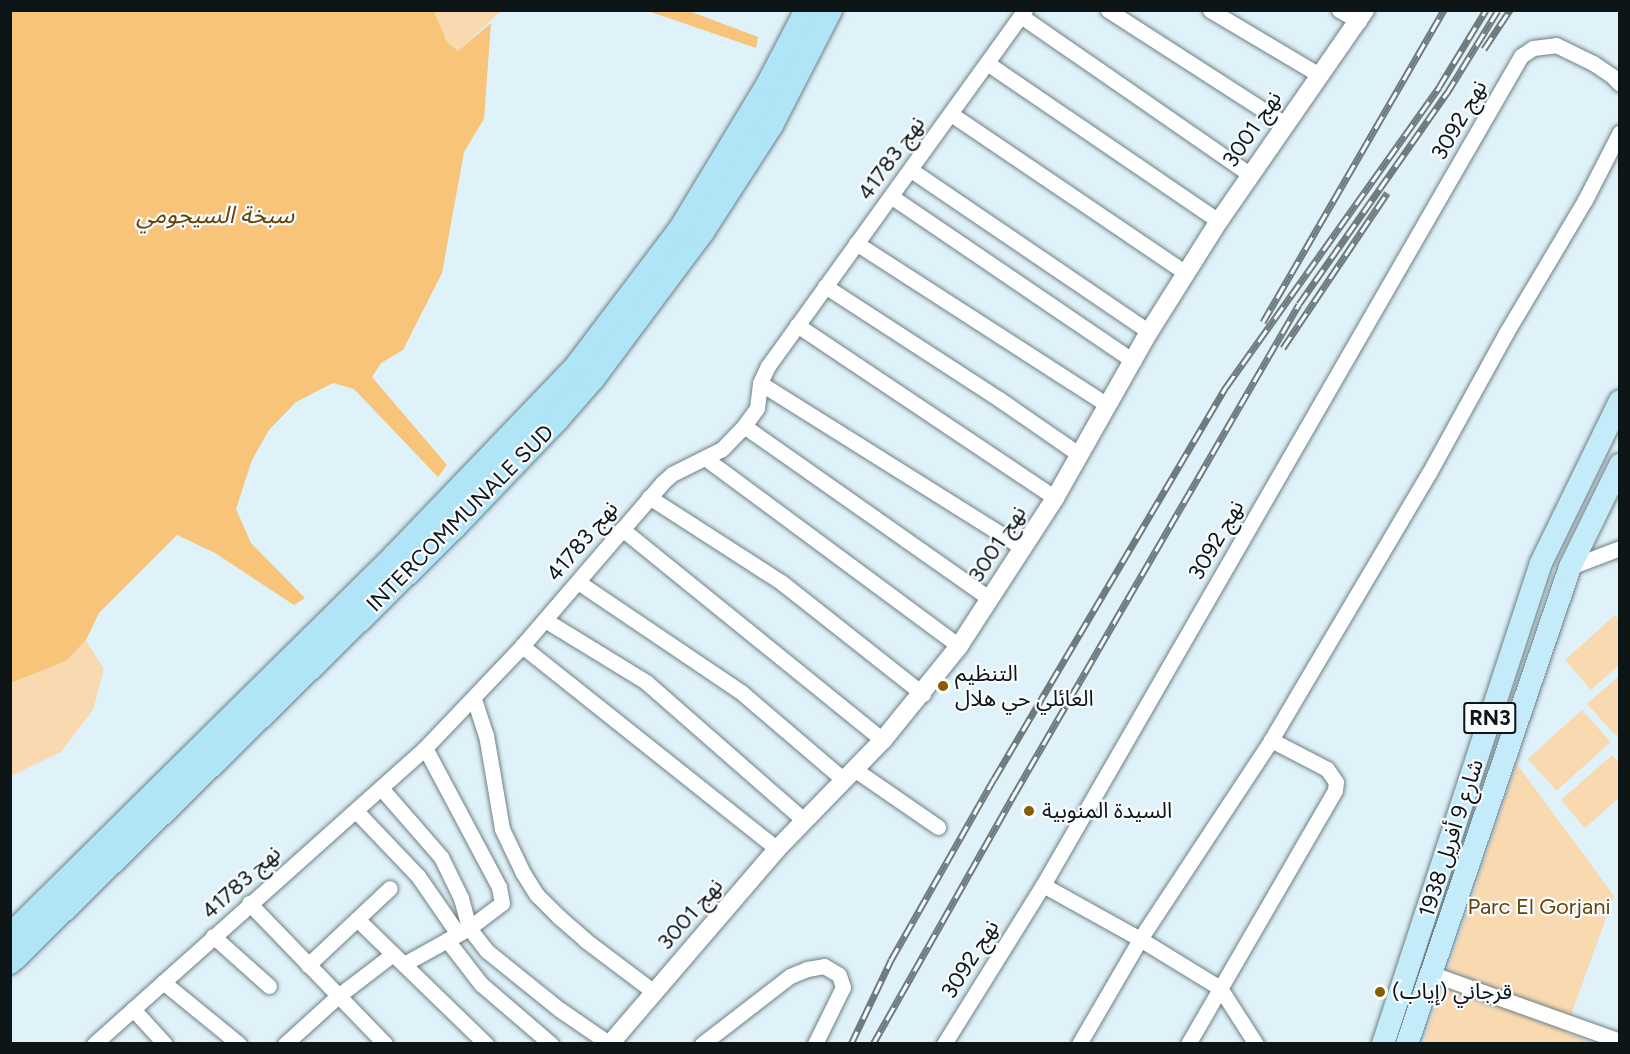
<!DOCTYPE html>
<html>
<head>
<meta charset="utf-8">
<style>
	body { margin:0 }
	#map { position:relative; width:1630px; height:1054px; overflow:hidden; background:#dff2f9; font-family:Figtree,"Noto Sans Arabic",sans-serif }
	div>[style] { position:absolute }
	.green>* { inset:0; background:#f9dab0; transform-origin:0 0 }
	.water>* { inset:0; background:#f7c479 }
	.roads { filter:drop-shadow(0 0 2px #6f7f86) drop-shadow(0 0 2px #6f7f86) }
	.minor>* { height:15px; margin:-7.5px; padding:0 7.5px; transform-origin:7.5px; border-radius:7.5px; background:#fff }
	.tertiary>* { height:18px; margin:-9px; padding:0 9px; transform-origin:9px; border-radius:9px; background:#fff }
	.primary>* { height:22px; margin:-11px; padding:0 11px; transform-origin:11px; border-radius:11px; background:#c4ebf9 }
	.trunk>* { height:24px; margin:-12px; padding:0 12px; transform-origin:12px; border-radius:12px; background:#b0e4f7 }
	.rail>* { height:7px; margin-top:-3.5px; transform-origin:0; background:repeating-linear-gradient(90deg,#f8fcfe 0 14px,#6e7b7f 0 28px); box-sizing:border-box; border-block:2px solid #6e7b7f }
	.dots>* { width:16px; height:16px; translate:-50% -50%; box-sizing:border-box; border:3px solid #f8fcfe; border-radius:50% }
	span { translate:-50% -50%; white-space:nowrap; text-align:center; line-height:1.15; -webkit-text-stroke:4.5px #f8fcfe; paint-order:stroke }
	.shield-label span { padding:2px 4px; background:#f8fcfe; border:2px solid; border-radius:4px; -webkit-text-stroke-width:0 }
	.shield-label { font-size:21px; color:#0e1517; font-weight:700 }
	.street-label { font-size:22px; color:#0e1517 }
	.poi-label { font-size:22px; color:#0e1517 }
	.left { translate:0 -50%; text-align:left }
	.park-label { font-size:22px; color:#664407 }
	.water-label { font-size:24px; color:#664508; font-style:italic }
	.frame { position:absolute; inset:0; border:12px solid #0e1517; pointer-events:none }
</style>
</head>
<body>
<div id="map">
	<div class="green">
		<i style="clip-path:polygon(434px 11px,501px 11px,458px 51px,447px 42px)"></i>
		<i style="clip-path:polygon(1615px 615px,1619px 620px,1619px 665px,1591px 690px,1565px 660px)"></i>
		<i style="clip-path:polygon(86px 640px,104px 669px,93px 710px,61px 752px,11px 776px,11px 683px,66px 661px)"></i>
		<i style="clip-path:polygon(1619px 676px,1619px 733px,1616px 736px,1587px 704px)"></i>
		<i style="left:1582px;top:710px;width:43px;height:73px;rotate:48deg"></i>
		<i style="clip-path:polygon(1612px 755px,1619px 763px,1619px 798px,1585px 828px,1561px 800px)"></i>
		<i style="clip-path:polygon(1517px 764px,1614px 896px,1565px 1032px,1594px 1043px,1423px 1044px)"></i>
	</div>
	<div class="water">
		<i style="clip-path:polygon(11px 10px,434px 11px,447px 42px,458px 51px,491px 23px,484px 119px,464px 152px,442px 273px,403px 350px,381px 363px,372px 377px,447px 465px,438px 477px,354px 389px,333px 383px,296px 402px,269px 430px,252px 460px,236px 509px,251px 543px,305px 598px,294px 605px,215px 553px,177px 535px,99px 613px,86px 640px,66px 661px,11px 683px)"></i>
		<i style="clip-path:polygon(648px 11px,689px 11px,758px 37px,756px 48px)"></i>
	</div>
	<div class="roads">
		<div class="minor">
			<i style="left:1108px;top:10px;width:211px;rotate:32.8deg"></i>
			<i style="left:1210px;top:10px;width:126px;rotate:30.7deg"></i>
			<i style="left:1339px;top:10px;width:23px;rotate:29deg"></i>
			<i style="left:1021px;top:16px;width:280px;rotate:34.7deg"></i>
			<i style="left:987px;top:63px;width:281px;rotate:34.3deg"></i>
			<i style="left:951px;top:114px;width:284px;rotate:34.1deg"></i>
			<i style="left:911px;top:170px;width:288px;rotate:34.2deg"></i>
			<i style="left:892px;top:197px;width:292px;rotate:34.2deg"></i>
			<i style="left:856px;top:243px;width:299px;rotate:32.8deg"></i>
			<i style="left:825px;top:286px;width:207px;rotate:33deg"></i>
			<i style="left:999px;top:399px;width:98px;rotate:34.7deg"></i>
			<i style="left:797px;top:325px;width:311px;rotate:33.8deg"></i>
			<i style="left:760px;top:383px;width:310px;rotate:32.1deg"></i>
			<i style="left:744px;top:426px;width:301px;rotate:35.1deg"></i>
			<i style="left:705px;top:458px;width:316px;rotate:36.5deg"></i>
			<i style="left:649px;top:497px;width:157px;rotate:32.8deg"></i>
			<i style="left:781px;top:582px;width:181px;rotate:38.3deg"></i>
			<i style="left:622px;top:529px;width:336px;rotate:39deg"></i>
			<i style="left:1570px;top:567px;width:53px;rotate:-20.8deg"></i>
			<i style="left:578px;top:582px;width:197px;rotate:34deg"></i>
			<i style="left:741px;top:692px;width:135px;rotate:40.5deg"></i>
			<i style="left:545px;top:620px;width:119px;rotate:31.5deg"></i>
			<i style="left:646px;top:682px;width:211px;rotate:41.2deg"></i>
			<i style="left:522px;top:646px;width:326px;rotate:38.5deg"></i>
			<i style="left:474px;top:699px;width:38px;rotate:72deg"></i>
			<i style="left:486px;top:735px;width:95px;rotate:80.3deg"></i>
			<i style="left:502px;top:829px;width:49px;rotate:64.5deg"></i>
			<i style="left:523px;top:873px;width:26px;rotate:58deg"></i>
			<i style="left:537px;top:895px;width:31px;rotate:45deg"></i>
			<i style="left:559px;top:917px;width:35px;rotate:41deg"></i>
			<i style="left:585px;top:940px;width:86px;rotate:37deg"></i>
			<i style="left:854px;top:769px;width:102px;rotate:34.6deg"></i>
			<i style="left:381px;top:788px;width:91px;rotate:49deg"></i>
			<i style="left:441px;top:857px;width:46px;rotate:64deg"></i>
			<i style="left:461px;top:898px;width:31px;rotate:75deg"></i>
			<i style="left:469px;top:928px;width:29px;rotate:52deg"></i>
			<i style="left:487px;top:951px;width:92px;rotate:38.9deg"></i>
			<i style="left:559px;top:1009px;width:62px;rotate:34.5deg"></i>
			<i style="left:356px;top:811px;width:90px;rotate:46.4deg"></i>
			<i style="left:418px;top:876px;width:70px;rotate:55.4deg"></i>
			<i style="left:1043px;top:885px;width:111px;rotate:29.1deg"></i>
			<i style="left:1140px;top:939px;width:94px;rotate:31.5deg"></i>
			<i style="left:1220px;top:988px;width:67px;rotate:57.3deg"></i>
			<i style="left:249px;top:903px;width:196px;rotate:46deg"></i>
			<i style="left:357px;top:919px;width:180px;rotate:44.1deg"></i>
			<i style="left:213px;top:936px;width:75px;rotate:41.8deg"></i>
			<i style="left:447px;top:940px;width:56px;rotate:52.3deg"></i>
			<i style="left:481px;top:984px;width:92px;rotate:40.6deg"></i>
			<i style="left:404px;top:964px;width:74px;rotate:-29deg"></i>
			<i style="left:469px;top:928px;width:41px;rotate:-37.1deg"></i>
			<i style="left:502px;top:903px;width:16px;rotate:-101deg"></i>
			<i style="left:499px;top:887px;width:157px;rotate:-118deg"></i>
			<i style="left:308px;top:965px;width:112px;rotate:-43.2deg"></i>
			<i style="left:1430px;top:973px;width:202px;rotate:19.7deg"></i>
			<i style="left:163px;top:982px;width:98px;rotate:39.2deg"></i>
			<i style="left:133px;top:1009px;width:47px;rotate:47.6deg"></i>
			<i style="left:94px;top:1044px;width:444px;rotate:-41.8deg"></i>
			<i style="left:425px;top:748px;width:141px;rotate:-46.4deg"></i>
			<i style="left:522px;top:646px;width:215px;rotate:-49.3deg"></i>
			<i style="left:662px;top:483px;width:13px;rotate:-42deg"></i>
			<i style="left:672px;top:474px;width:56px;rotate:-26.6deg"></i>
			<i style="left:722px;top:449px;width:32px;rotate:-46deg"></i>
			<i style="left:744px;top:426px;width:22px;rotate:-54deg"></i>
			<i style="left:757px;top:408px;width:25px;rotate:-83deg"></i>
			<i style="left:760px;top:383px;width:19px;rotate:-65deg"></i>
			<i style="left:768px;top:366px;width:439px;rotate:-54.2deg"></i>
			<i style="left:285px;top:1044px;width:72px;rotate:-42.2deg"></i>
			<i style="left:338px;top:996px;width:69px;rotate:-37.4deg"></i>
			<i style="left:702px;top:1044px;width:111px;rotate:-37.7deg"></i>
			<i style="left:790px;top:976px;width:18px;rotate:-22deg"></i>
			<i style="left:807px;top:969px;width:17px;rotate:-10deg"></i>
			<i style="left:824px;top:966px;width:17px;rotate:31deg"></i>
			<i style="left:839px;top:975px;width:13px;rotate:72deg"></i>
			<i style="left:843px;top:987px;width:64px;rotate:116.2deg"></i>
			<i style="left:944px;top:1044px;width:187px;rotate:-58.1deg"></i>
			<i style="left:1043px;top:885px;width:957px;rotate:-60.03deg"></i>
			<i style="left:1521px;top:56px;width:14px;rotate:-34deg"></i>
			<i style="left:1533px;top:48px;width:23px;rotate:-7deg"></i>
			<i style="left:1556px;top:45px;width:41px;rotate:25.9deg"></i>
			<i style="left:1593px;top:63px;width:23px;rotate:34deg"></i>
			<i style="left:1612px;top:76px;width:11px;rotate:45deg"></i>
			<i style="left:1079px;top:1044px;width:121px;rotate:-59.8deg"></i>
			<i style="left:1140px;top:939px;width:238px;rotate:-56.6deg"></i>
			<i style="left:1271px;top:740px;width:310px;rotate:-59.4deg"></i>
			<i style="left:1429px;top:473px;width:160px;rotate:-61.2deg"></i>
			<i style="left:1506px;top:333px;width:155px;rotate:-59.3deg"></i>
			<i style="left:1585px;top:200px;width:76px;rotate:-62.8deg"></i>
			<i style="left:1188px;top:1044px;width:293px;rotate:-59.9deg"></i>
			<i style="left:1335px;top:790px;width:8px;rotate:-83deg"></i>
			<i style="left:1336px;top:782px;width:16px;rotate:-125deg"></i>
			<i style="left:1327px;top:769px;width:63px;rotate:-152.6deg"></i>
		</div>
		<div class="tertiary">
			<i style="left:610px;top:1044px;width:257px;rotate:-49.4deg"></i>
			<i style="left:777px;top:849px;width:152px;rotate:-45.8deg"></i>
			<i style="left:883px;top:740px;width:121px;rotate:-51deg"></i>
			<i style="left:959px;top:646px;width:176px;rotate:-57deg"></i>
			<i style="left:1055px;top:498px;width:191px;rotate:-60.5deg"></i>
			<i style="left:1149px;top:332px;width:131px;rotate:-57.8deg"></i>
			<i style="left:1219px;top:221px;width:257px;rotate:-55.3deg"></i>
		</div>
		<div class="primary">
			<i style="left:1383px;top:1044px;width:506px;rotate:-71.82deg"></i>
			<i style="left:1541px;top:563px;width:180px;rotate:-64deg"></i>
			<i style="left:1407px;top:1044px;width:504px;rotate:-71.13deg"></i>
			<i style="left:1570px;top:567px;width:114px;rotate:-63.9deg"></i>
		</div>
		<div class="trunk">
			<i style="left:10px;top:936px;width:541px;rotate:-44.63deg"></i>
			<i style="left:395px;top:556px;width:263px;rotate:-46.2deg"></i>
			<i style="left:577px;top:366px;width:174px;rotate:-52.9deg"></i>
			<i style="left:682px;top:227px;width:166px;rotate:-58.8deg"></i>
			<i style="left:768px;top:85px;width:85px;rotate:-62.5deg"></i>
			<i style="left:10px;top:962px;width:619px;rotate:-44.41deg"></i>
			<i style="left:452px;top:529px;width:153px;rotate:-46.3deg"></i>
			<i style="left:558px;top:418px;width:53px;rotate:-48.8deg"></i>
			<i style="left:593px;top:378px;width:182px;rotate:-53.3deg"></i>
			<i style="left:702px;top:232px;width:127px;rotate:-57.2deg"></i>
			<i style="left:771px;top:125px;width:129px;rotate:-62.8deg"></i>
		</div>
	</div>
	<div class="rail">
		<i style="left:1484px;top:49px;width:47px;rotate:-56.3deg"></i>
		<i style="left:1263px;top:322px;width:361px;rotate:-59.9deg"></i>
		<i style="left:1283px;top:348px;width:187px;rotate:-56.1deg"></i>
		<i style="left:851px;top:1044px;width:93px;rotate:-64.5deg"></i>
		<i style="left:891px;top:960px;width:208px;rotate:-60.4deg"></i>
		<i style="left:994px;top:779px;width:456px;rotate:-59.4deg"></i>
		<i style="left:1226px;top:387px;width:368px;rotate:-54.6deg"></i>
		<i style="left:1439px;top:87px;width:90px;rotate:-58.6deg"></i>
		<i style="left:873px;top:1044px;width:288px;rotate:-60.5deg"></i>
		<i style="left:1015px;top:793px;width:565px;rotate:-59.85deg"></i>
		<i style="left:1299px;top:304px;width:258px;rotate:-55deg"></i>
		<i style="left:1447px;top:93px;width:97px;rotate:-58.4deg"></i>
	</div>
	<div class="dots">
		<i style="left:943px;top:686px;background:#895c00"></i>
		<i style="left:1029px;top:811px;background:#895c00"></i>
		<i style="left:1380px;top:992px;background:#895c00"></i>
	</div>
	<div class="shield-label">
		<span style="left:1490px;top:718px">RN3</span>
	</div>
	<div class="street-label">
		<span style="left:1459px;top:120px;rotate:-60deg">نهج 3092</span>
		<span style="left:1252px;top:129px;rotate:-56deg">نهج 3001</span>
		<span style="left:891px;top:158px;rotate:-54deg">نهج 41783</span>
		<span style="left:460px;top:518px;rotate:-45deg">INTERCOMMUNALE SUD</span>
		<span style="left:1216px;top:540px;rotate:-60deg">نهج 3092</span>
		<span style="left:582px;top:541px;rotate:-50deg">نهج 41783</span>
		<span style="left:997px;top:544px;rotate:-57deg">نهج 3001</span>
		<span style="left:1451px;top:838px;rotate:-72deg">شارع 9 أفريل 1938</span>
		<span style="left:241px;top:882px;rotate:-42deg">نهج 41783</span>
		<span style="left:690px;top:914px;rotate:-49deg">نهج 3001</span>
		<span style="left:970px;top:959px;rotate:-58deg">نهج 3092</span>
	</div>
	<div class="poi-label">
		<span class="left" style="left:955px;top:686px">التنظيم<br>العائلي حي هلال</span>
		<span class="left" style="left:1042px;top:811px">السيدة المنوبية</span>
		<span class="left" style="left:1392px;top:992px">قرجاني (إياب)</span>
	</div>
	<div class="park-label">
		<span style="left:1539px;top:907px">Parc El Gorjani</span>
	</div>
	<div class="water-label">
		<span style="left:215px;top:215px">سبخة السيجومي</span>
	</div>
	<div class="frame"></div>
</div>
</body>
</html>
